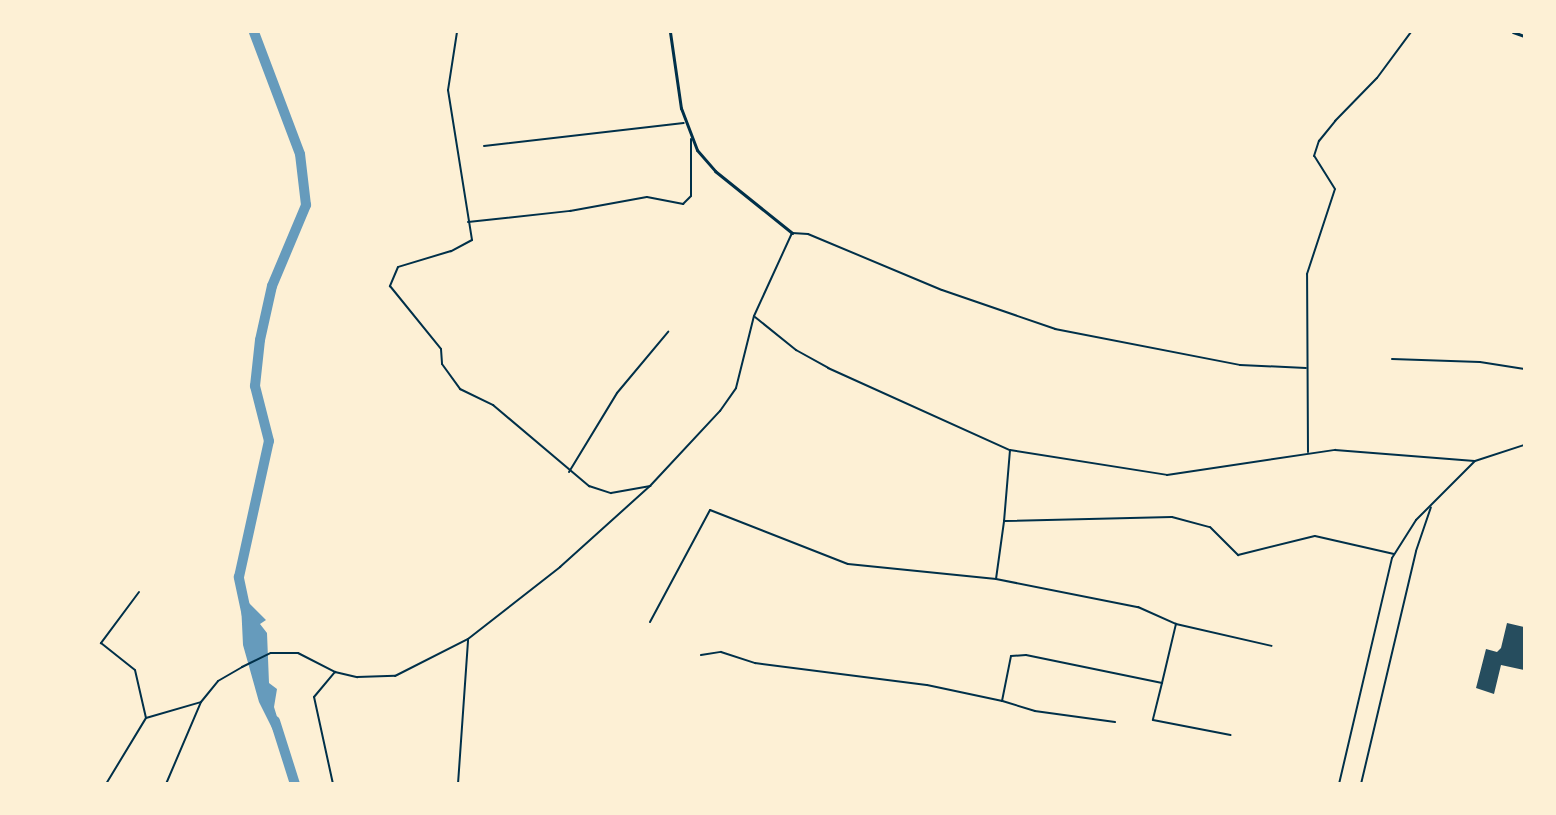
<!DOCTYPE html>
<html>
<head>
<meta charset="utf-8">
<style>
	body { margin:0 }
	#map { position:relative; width:1556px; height:815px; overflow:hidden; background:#fdf0d5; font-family:"PT Sans",sans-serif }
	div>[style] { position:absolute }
	.water>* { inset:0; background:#669bbc }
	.river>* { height:10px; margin:-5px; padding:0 5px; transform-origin:5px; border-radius:5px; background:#669bbc }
	.building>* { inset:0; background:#264d5e }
	.minor>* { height:2px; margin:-1px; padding:0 1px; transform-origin:1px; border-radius:1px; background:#003049 }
	.tertiary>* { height:3px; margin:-1.5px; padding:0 1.5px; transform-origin:1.5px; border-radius:1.5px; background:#003049 }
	span { translate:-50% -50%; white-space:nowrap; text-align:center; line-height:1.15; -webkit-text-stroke:6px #fdf0d5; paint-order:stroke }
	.frame { position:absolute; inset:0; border:33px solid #fdf0d5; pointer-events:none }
</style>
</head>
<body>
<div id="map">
	<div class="water">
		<i style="clip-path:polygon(247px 601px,266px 620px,260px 624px,267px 633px,269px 683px,277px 689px,274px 707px,282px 733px,275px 734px,259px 702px,243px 645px,241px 603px)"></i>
	</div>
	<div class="river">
		<i style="left:247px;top:616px;width:40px;rotate:-102deg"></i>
		<i style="left:239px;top:577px;width:139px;rotate:-77.6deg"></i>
		<i style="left:269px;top:441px;width:57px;rotate:-104.3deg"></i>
		<i style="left:255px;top:386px;width:46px;rotate:-83.8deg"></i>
		<i style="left:260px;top:340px;width:55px;rotate:-77.5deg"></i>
		<i style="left:272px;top:286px;width:88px;rotate:-67.2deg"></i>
		<i style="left:306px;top:205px;width:51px;rotate:-96.7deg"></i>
		<i style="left:300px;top:154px;width:130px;rotate:-110.7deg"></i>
		<i style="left:275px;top:721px;width:66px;rotate:72.4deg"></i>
	</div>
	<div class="building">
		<i style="clip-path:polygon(1507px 623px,1524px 627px,1524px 670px,1501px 665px,1494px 694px,1476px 688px,1486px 649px,1497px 652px,1501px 648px)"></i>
	</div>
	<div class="minor">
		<i style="left:457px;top:32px;width:59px;rotate:98.8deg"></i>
		<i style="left:448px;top:90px;width:152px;rotate:80.9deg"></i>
		<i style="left:472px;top:240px;width:24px;rotate:152deg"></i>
		<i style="left:451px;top:251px;width:55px;rotate:163.2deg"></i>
		<i style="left:398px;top:267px;width:21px;rotate:113deg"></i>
		<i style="left:390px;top:286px;width:81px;rotate:51deg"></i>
		<i style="left:441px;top:349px;width:15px;rotate:86deg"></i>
		<i style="left:442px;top:364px;width:31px;rotate:54deg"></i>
		<i style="left:460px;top:389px;width:37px;rotate:26deg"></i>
		<i style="left:493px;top:405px;width:126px;rotate:40.2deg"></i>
		<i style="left:589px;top:486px;width:23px;rotate:18deg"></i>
		<i style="left:611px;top:493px;width:40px;rotate:-10deg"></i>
		<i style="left:484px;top:146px;width:201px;rotate:-6.6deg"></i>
		<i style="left:468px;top:222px;width:103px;rotate:-6.2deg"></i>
		<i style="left:570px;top:211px;width:78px;rotate:-10.3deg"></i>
		<i style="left:647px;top:197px;width:37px;rotate:11deg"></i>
		<i style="left:683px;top:204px;width:11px;rotate:-45deg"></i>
		<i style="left:691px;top:196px;width:57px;rotate:-90deg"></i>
		<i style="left:755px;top:317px;width:53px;rotate:38.8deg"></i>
		<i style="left:796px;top:350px;width:37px;rotate:29deg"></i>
		<i style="left:828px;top:368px;width:200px;rotate:24.3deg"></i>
		<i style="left:1010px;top:450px;width:159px;rotate:9deg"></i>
		<i style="left:1167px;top:475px;width:170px;rotate:-8.5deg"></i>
		<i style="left:1335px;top:450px;width:140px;rotate:4.5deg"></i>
		<i style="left:1392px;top:359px;width:88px;rotate:2deg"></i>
		<i style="left:1480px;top:362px;width:45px;rotate:9deg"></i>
		<i style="left:1010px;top:450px;width:71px;rotate:94.8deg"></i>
		<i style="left:1004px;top:521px;width:168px;rotate:-1.4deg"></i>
		<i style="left:1172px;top:517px;width:39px;rotate:15deg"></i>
		<i style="left:1210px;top:527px;width:40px;rotate:45deg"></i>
		<i style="left:1238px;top:555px;width:79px;rotate:-13.9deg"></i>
		<i style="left:1315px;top:536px;width:81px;rotate:12.8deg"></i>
		<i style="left:1308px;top:452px;width:178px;rotate:-90.3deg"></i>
		<i style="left:1307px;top:274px;width:89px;rotate:-71.8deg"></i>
		<i style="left:1335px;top:189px;width:39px;rotate:-122deg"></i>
		<i style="left:1314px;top:156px;width:16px;rotate:-72deg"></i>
		<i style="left:1319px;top:141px;width:26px;rotate:-51deg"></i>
		<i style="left:1335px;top:121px;width:60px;rotate:-45.7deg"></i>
		<i style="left:1377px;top:78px;width:57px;rotate:-53.5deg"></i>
		<i style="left:569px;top:472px;width:92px;rotate:-58.7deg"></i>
		<i style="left:617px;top:393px;width:80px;rotate:-50.1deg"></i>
		<i style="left:996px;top:579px;width:145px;rotate:11.2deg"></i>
		<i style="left:1138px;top:607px;width:42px;rotate:24.1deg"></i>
		<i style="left:1176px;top:624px;width:98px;rotate:12.9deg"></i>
		<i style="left:139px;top:592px;width:64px;rotate:126.7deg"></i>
		<i style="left:101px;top:643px;width:43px;rotate:38.5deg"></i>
		<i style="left:135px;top:670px;width:49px;rotate:77.1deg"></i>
		<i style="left:146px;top:718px;width:57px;rotate:-16.2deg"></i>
		<i style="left:650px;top:622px;width:127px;rotate:-61.8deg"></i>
		<i style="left:710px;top:510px;width:148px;rotate:21.4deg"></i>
		<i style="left:848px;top:564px;width:149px;rotate:5.8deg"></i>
		<i style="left:996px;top:579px;width:59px;rotate:-82.1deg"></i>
		<i style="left:701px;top:655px;width:20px;rotate:-9deg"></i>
		<i style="left:721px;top:652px;width:36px;rotate:18deg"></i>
		<i style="left:755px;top:663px;width:173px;rotate:7.3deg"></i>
		<i style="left:927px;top:685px;width:77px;rotate:12deg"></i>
		<i style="left:1162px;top:683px;width:38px;rotate:104deg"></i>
		<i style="left:1153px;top:720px;width:79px;rotate:10.9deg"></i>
		<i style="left:1115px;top:722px;width:81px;rotate:-172.2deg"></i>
		<i style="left:1035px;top:711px;width:34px;rotate:-163deg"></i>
		<i style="left:1002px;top:701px;width:46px;rotate:-78.7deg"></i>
		<i style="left:1011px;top:656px;width:15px;rotate:-4deg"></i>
		<i style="left:1026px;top:655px;width:139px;rotate:11.6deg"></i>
		<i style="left:1162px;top:683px;width:61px;rotate:-76.7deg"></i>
		<i style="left:106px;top:784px;width:77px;rotate:-58.8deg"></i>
		<i style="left:166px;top:784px;width:89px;rotate:-66.9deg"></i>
		<i style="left:201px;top:702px;width:27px;rotate:-51deg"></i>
		<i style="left:218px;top:681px;width:28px;rotate:-30deg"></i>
		<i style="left:242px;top:667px;width:32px;rotate:-26deg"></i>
		<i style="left:271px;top:653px;width:27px"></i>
		<i style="left:298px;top:653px;width:42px;rotate:27.2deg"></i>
		<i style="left:335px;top:672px;width:23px;rotate:13deg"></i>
		<i style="left:357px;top:677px;width:38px;rotate:-2deg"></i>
		<i style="left:395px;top:676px;width:82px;rotate:-26.9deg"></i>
		<i style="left:468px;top:639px;width:117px;rotate:-38deg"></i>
		<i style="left:560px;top:567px;width:121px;rotate:-42deg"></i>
		<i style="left:650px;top:486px;width:103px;rotate:-47deg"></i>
		<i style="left:720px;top:411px;width:28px;rotate:-55deg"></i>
		<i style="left:736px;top:388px;width:74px;rotate:-76deg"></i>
		<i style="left:754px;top:316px;width:91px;rotate:-65.4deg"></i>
		<i style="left:792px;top:233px;width:16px;rotate:4deg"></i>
		<i style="left:808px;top:234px;width:145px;rotate:22.7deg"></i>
		<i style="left:942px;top:290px;width:120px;rotate:19deg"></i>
		<i style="left:1055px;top:329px;width:188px;rotate:11deg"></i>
		<i style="left:1240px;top:365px;width:66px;rotate:2.6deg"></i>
		<i style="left:333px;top:784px;width:89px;rotate:-102.3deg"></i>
		<i style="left:314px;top:697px;width:33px;rotate:-50deg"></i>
		<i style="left:458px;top:784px;width:144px;rotate:-86deg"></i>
		<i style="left:1339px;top:784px;width:232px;rotate:-76.8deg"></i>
		<i style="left:1392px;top:558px;width:45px;rotate:-57.7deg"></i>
		<i style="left:1416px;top:520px;width:83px;rotate:-45deg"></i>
		<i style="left:1475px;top:461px;width:52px;rotate:-18.1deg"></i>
		<i style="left:1361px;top:784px;width:239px;rotate:-76.7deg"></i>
		<i style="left:1416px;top:551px;width:46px;rotate:-71.2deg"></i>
	</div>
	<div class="tertiary">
		<i style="left:670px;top:32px;width:77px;rotate:81.8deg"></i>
		<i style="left:681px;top:108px;width:45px;rotate:69.1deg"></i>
		<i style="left:697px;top:150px;width:28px;rotate:49deg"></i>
		<i style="left:715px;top:171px;width:99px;rotate:38.8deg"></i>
		<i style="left:1513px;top:32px;width:12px;rotate:20deg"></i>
	</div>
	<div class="frame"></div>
</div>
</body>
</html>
